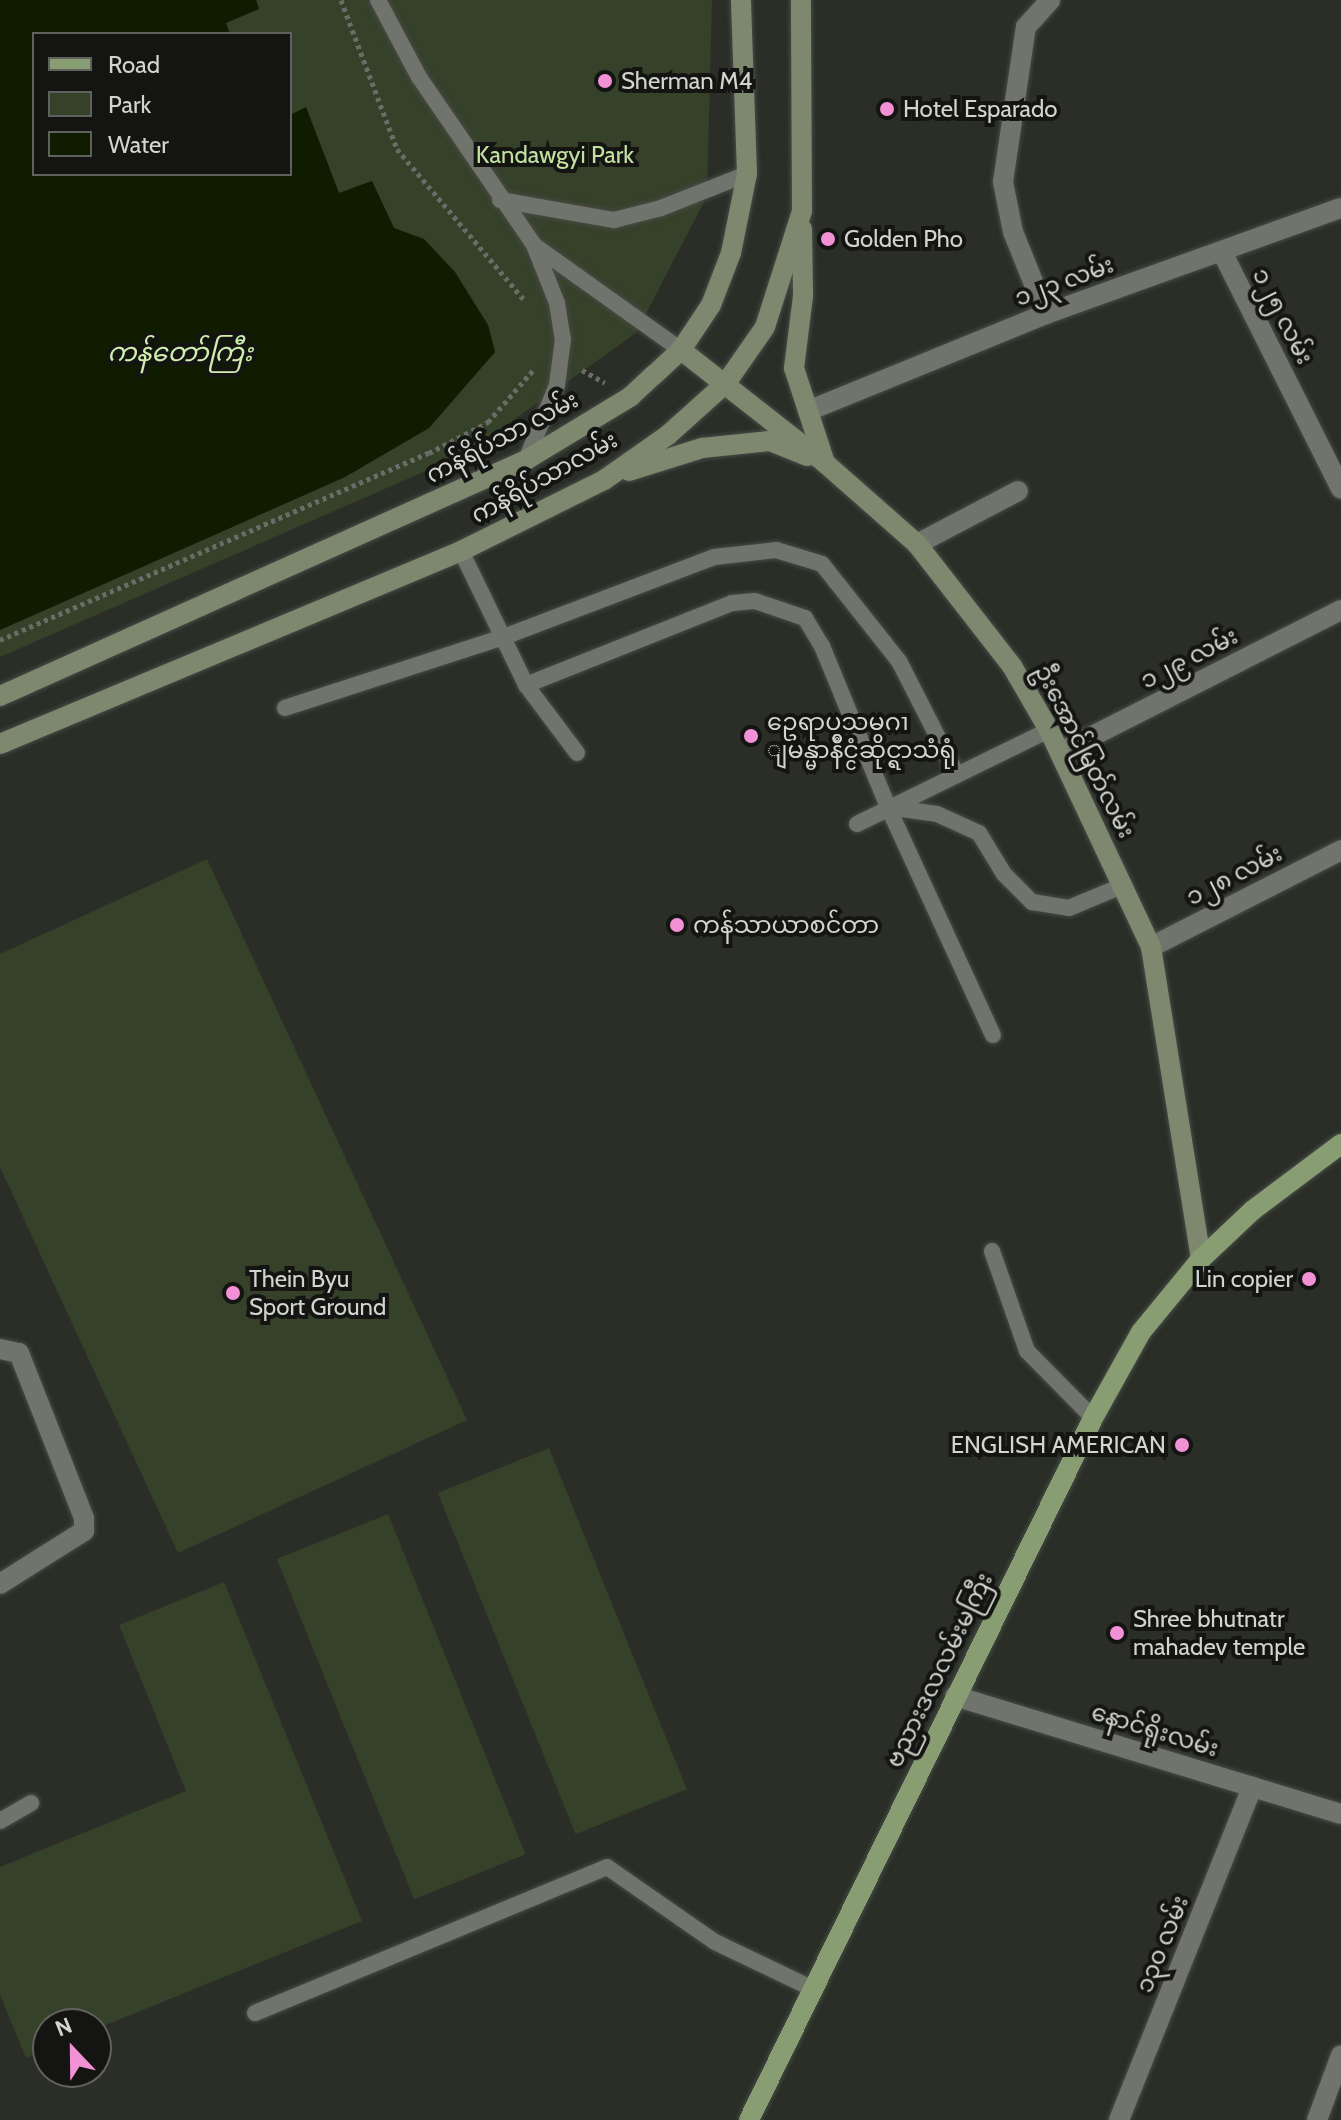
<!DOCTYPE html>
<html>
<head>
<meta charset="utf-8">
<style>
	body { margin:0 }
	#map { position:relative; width:1341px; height:2120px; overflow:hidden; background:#2a2e27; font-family:Cabin,"Noto Sans Myanmar",sans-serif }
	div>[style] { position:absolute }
	.green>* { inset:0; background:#36412a; transform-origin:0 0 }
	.water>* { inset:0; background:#0f1c00 }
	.path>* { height:5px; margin-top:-2.5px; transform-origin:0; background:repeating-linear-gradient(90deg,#6a6d67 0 4px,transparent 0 8px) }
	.roads { filter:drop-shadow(0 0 2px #484b46) drop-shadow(0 0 2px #484b46) }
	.lane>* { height:16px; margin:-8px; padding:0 8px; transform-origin:8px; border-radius:8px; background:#71746d }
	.street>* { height:20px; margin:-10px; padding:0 10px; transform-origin:10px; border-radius:10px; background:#71746d }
	.secondary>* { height:20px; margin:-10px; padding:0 10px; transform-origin:10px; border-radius:10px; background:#7d886f }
	.primary>* { height:20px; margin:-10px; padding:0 10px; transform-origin:10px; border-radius:10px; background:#899d72 }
	.dots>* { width:22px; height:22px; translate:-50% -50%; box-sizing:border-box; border:4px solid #141512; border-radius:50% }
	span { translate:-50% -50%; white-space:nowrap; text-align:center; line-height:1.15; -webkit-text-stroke:8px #141512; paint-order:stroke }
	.poi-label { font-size:24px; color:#d2d4d0 }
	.left { translate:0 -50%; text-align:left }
	.right { translate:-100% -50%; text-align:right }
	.park-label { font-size:24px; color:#c2e1a1 }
	.street-label { font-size:24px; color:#d2d4d0 }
	.water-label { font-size:26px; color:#d0efaf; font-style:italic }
	.legend { position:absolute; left:32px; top:32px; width:260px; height:144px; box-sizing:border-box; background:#141512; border:2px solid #60615e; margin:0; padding:10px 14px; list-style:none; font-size:24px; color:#d2d4d0 }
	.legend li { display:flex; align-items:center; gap:16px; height:40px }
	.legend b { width:40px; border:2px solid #60615e }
	.north { position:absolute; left:32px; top:2008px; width:80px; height:80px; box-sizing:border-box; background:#141512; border:2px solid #60615e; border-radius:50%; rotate:338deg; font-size:22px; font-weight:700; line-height:32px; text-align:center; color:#d2d4d0 }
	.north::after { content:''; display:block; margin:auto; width:28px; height:36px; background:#f391d6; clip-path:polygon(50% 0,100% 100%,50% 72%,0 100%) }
</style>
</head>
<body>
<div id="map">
	<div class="green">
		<i style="clip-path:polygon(256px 0,712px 0,707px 196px,636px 333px,467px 453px,0 657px,0 630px,345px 477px,429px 428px,495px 352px,488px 325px,472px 301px,424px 240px,394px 228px,372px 181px,339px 193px,306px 108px,290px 115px,290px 34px,230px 34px,225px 23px,259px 9px)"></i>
		<i style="clip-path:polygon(207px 859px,467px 1420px,178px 1553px,0 1167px,0 954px)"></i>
		<i style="left:549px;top:1448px;width:368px;height:120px;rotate:68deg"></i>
		<i style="left:388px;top:1514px;width:367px;height:120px;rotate:68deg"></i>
		<i style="clip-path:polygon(224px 1582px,362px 1921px,96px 2029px,96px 2024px,48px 2024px,48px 2049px,26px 2058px,0 1995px,0 1867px,186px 1791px,119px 1625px)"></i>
	</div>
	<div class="water">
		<i style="clip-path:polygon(0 0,256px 0,259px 9px,226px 23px,230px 34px,34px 34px,34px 174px,290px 174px,290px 115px,306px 107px,339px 193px,372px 181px,394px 228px,424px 239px,455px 272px,488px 325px,495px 352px,429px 428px,345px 477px,0 630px)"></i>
	</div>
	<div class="path">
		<i style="left:341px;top:0;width:159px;rotate:69.4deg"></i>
		<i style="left:397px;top:149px;width:200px;rotate:49.9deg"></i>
		<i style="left:582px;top:370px;width:26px;rotate:29deg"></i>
		<i style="left:0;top:640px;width:468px;rotate:-23.6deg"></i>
		<i style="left:429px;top:453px;width:67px;rotate:-27.7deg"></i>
		<i style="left:488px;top:422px;width:70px;rotate:-49deg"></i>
	</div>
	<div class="roads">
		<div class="lane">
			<i style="left:378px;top:0;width:87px;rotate:62deg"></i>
			<i style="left:419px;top:77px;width:204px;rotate:55.6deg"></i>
			<i style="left:534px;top:245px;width:62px;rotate:68.4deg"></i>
			<i style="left:557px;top:303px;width:36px;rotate:81deg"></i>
			<i style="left:563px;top:339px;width:46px;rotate:97.4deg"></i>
			<i style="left:557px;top:385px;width:81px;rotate:112.5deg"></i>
			<i style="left:500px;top:200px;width:116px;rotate:10deg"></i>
			<i style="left:614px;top:220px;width:49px;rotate:-14.3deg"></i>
			<i style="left:661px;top:208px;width:92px;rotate:-21.6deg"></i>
			<i style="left:535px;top:246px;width:179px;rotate:35.5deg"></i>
			<i style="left:461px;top:551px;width:149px;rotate:64.1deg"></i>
			<i style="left:526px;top:685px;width:85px;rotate:53.1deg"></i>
			<i style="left:526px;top:685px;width:222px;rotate:-21.7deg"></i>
			<i style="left:732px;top:603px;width:23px;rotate:-5deg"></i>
			<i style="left:755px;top:601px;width:53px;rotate:18.8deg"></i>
			<i style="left:805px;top:618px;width:33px;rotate:59deg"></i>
			<i style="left:822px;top:646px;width:174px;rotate:67.7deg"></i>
			<i style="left:888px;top:807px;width:251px;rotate:65.3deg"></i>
			<i style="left:285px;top:708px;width:227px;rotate:-18deg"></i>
			<i style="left:501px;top:638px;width:228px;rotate:-20.8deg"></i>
			<i style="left:714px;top:557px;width:62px;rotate:-6.4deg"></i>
			<i style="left:776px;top:550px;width:48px;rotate:16.9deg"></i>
			<i style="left:822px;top:564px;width:124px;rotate:51.6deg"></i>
			<i style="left:899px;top:661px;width:128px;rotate:63deg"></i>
			<i style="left:888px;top:807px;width:49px;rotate:8.1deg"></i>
			<i style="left:937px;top:814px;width:46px;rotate:24.3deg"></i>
			<i style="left:979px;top:833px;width:48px;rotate:58.6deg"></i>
			<i style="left:1004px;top:874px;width:40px;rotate:45deg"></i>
			<i style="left:1032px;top:902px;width:37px;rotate:9deg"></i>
			<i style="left:1069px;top:908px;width:60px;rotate:-22.7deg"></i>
			<i style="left:857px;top:824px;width:214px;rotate:-26.1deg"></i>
			<i style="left:992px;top:1251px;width:106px;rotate:70.7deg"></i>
			<i style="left:1027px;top:1351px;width:94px;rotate:45.4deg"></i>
			<i style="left:0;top:1821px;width:36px;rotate:-30deg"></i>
			<i style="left:255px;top:2013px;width:381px;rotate:-22.5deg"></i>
			<i style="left:607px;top:1867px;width:131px;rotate:34.8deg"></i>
			<i style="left:715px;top:1942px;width:106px;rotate:25.6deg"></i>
		</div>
		<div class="street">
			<i style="left:1222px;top:252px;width:265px;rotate:63.3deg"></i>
			<i style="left:1046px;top:314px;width:88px;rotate:-111.9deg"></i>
			<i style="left:1013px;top:232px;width:51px;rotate:-101.3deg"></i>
			<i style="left:1003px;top:182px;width:157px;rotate:-81.6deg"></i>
			<i style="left:1026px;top:27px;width:36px;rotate:-48deg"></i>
			<i style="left:808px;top:411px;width:257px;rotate:-22.2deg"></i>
			<i style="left:1046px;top:314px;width:313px;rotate:-19.8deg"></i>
			<i style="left:917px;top:544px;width:114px;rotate:-27.7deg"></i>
			<i style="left:1061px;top:752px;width:314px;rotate:-26.9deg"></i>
			<i style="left:1151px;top:947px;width:213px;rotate:-27deg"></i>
			<i style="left:0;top:1349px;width:19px;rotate:12deg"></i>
			<i style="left:19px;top:1353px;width:177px;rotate:68.5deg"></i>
			<i style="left:84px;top:1518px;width:13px;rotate:90deg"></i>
			<i style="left:84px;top:1531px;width:99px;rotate:147.8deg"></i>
			<i style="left:955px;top:1696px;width:404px;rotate:17deg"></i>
			<i style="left:1119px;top:2120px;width:359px;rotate:-68.2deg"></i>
			<i style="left:1317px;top:2120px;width:69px;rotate:-69.7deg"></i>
		</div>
		<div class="secondary">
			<i style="left:802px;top:229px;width:67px;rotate:89.1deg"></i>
			<i style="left:803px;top:296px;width:73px;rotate:97.1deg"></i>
			<i style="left:794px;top:368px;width:100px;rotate:71.9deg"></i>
			<i style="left:681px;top:350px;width:183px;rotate:38.1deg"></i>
			<i style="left:825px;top:463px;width:123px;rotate:41.4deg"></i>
			<i style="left:917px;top:544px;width:155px;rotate:52.1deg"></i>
			<i style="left:1012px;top:666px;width:74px;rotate:60deg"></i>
			<i style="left:1049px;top:730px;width:240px;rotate:64.8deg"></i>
			<i style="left:1151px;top:947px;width:316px;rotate:80.9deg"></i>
			<i style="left:629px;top:471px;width:77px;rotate:-17.5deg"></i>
			<i style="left:702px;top:448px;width:68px;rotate:-5.9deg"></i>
			<i style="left:770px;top:441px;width:40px;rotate:22deg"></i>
			<i style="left:0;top:696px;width:577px;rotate:-24.16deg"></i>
			<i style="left:526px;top:460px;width:122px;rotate:-31.2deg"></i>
			<i style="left:630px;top:397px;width:33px;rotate:-43deg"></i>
			<i style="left:654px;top:375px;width:37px;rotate:-43deg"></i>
			<i style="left:681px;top:350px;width:54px;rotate:-56.3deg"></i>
			<i style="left:711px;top:305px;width:56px;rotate:-69deg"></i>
			<i style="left:731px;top:253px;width:81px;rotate:-78.6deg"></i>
			<i style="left:747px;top:174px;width:174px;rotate:-92deg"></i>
			<i style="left:0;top:744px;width:500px;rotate:-22.7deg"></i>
			<i style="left:461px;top:551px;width:160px;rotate:-26.4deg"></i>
			<i style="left:604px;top:480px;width:78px;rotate:-35.1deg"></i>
			<i style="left:668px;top:435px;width:78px;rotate:-41.9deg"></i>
			<i style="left:726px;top:383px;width:68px;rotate:-55.1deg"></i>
			<i style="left:765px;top:327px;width:122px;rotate:-72.3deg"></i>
			<i style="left:802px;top:211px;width:211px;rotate:-90.3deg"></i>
		</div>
		<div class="primary">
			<i style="left:749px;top:2120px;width:782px;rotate:-63.89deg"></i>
			<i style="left:1093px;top:1418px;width:98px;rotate:-60.8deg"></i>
			<i style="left:1141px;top:1332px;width:94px;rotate:-50.6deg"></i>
			<i style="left:1201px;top:1259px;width:71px;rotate:-43.3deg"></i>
			<i style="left:1253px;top:1210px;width:110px;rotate:-36.9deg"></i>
		</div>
	</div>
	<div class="dots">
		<i style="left:605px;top:81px;background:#f391d6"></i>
		<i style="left:887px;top:109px;background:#f391d6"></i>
		<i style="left:828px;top:239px;background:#f391d6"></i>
		<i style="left:751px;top:736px;background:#f391d6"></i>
		<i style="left:677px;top:925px;background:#f391d6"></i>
		<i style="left:1309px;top:1279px;background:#f391d6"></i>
		<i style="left:233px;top:1293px;background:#f391d6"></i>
		<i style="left:1182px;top:1445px;background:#f391d6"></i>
		<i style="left:1117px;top:1633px;background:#f391d6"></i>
	</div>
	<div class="poi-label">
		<span class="left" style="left:621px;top:81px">Sherman M4</span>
		<span class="left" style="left:903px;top:109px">Hotel Esparado</span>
		<span class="left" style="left:844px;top:239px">Golden Pho</span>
		<span class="left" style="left:767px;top:736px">ဥေရာပသမဂၢ<br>ျမန္မာနိဳင္ငံဆိုင္ရာသံရုံ</span>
		<span class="left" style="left:693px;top:925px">ကန်သာယာစင်တာ</span>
		<span class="left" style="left:249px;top:1293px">Thein Byu<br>Sport Ground</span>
		<span class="right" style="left:1293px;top:1279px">Lin copier</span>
		<span class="right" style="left:1166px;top:1445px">ENGLISH AMERICAN</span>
		<span class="left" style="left:1133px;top:1633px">Shree bhutnatr<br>mahadev temple</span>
	</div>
	<div class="park-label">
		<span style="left:555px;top:155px">Kandawgyi Park</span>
	</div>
	<div class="street-label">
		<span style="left:1064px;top:281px;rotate:-20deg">၁၂၃ လမ်း</span>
		<span style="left:1283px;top:316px;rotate:63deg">၁၂၅ လမ်း</span>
		<span style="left:502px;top:437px;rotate:-28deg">ကန်ရိပ်သာ လမ်း</span>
		<span style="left:544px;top:477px;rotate:-29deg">ကန်ရိပ်သာလမ်း</span>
		<span style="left:1189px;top:658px;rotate:-27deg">၁၂၉ လမ်း</span>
		<span style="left:1085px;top:751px;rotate:63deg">ဦးအောင်မြတ်လမ်း</span>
		<span style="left:1234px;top:875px;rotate:-27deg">၁၂၈ လမ်း</span>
		<span style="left:939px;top:1670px;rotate:-64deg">ဗညားဒလလမ်းမကြီး</span>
		<span style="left:1155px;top:1730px;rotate:17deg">နောင်ရိုးလမ်း</span>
		<span style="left:1162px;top:1944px;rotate:-68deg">၁၃၀ လမ်း</span>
	</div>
	<div class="water-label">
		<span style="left:180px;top:353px">ကန်တော်ကြီး</span>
	</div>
	<ul class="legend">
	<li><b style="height:10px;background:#899d72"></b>Road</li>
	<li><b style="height:22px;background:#36412a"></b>Park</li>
	<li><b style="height:22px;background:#0f1c00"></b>Water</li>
	</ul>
	<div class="north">N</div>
</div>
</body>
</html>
